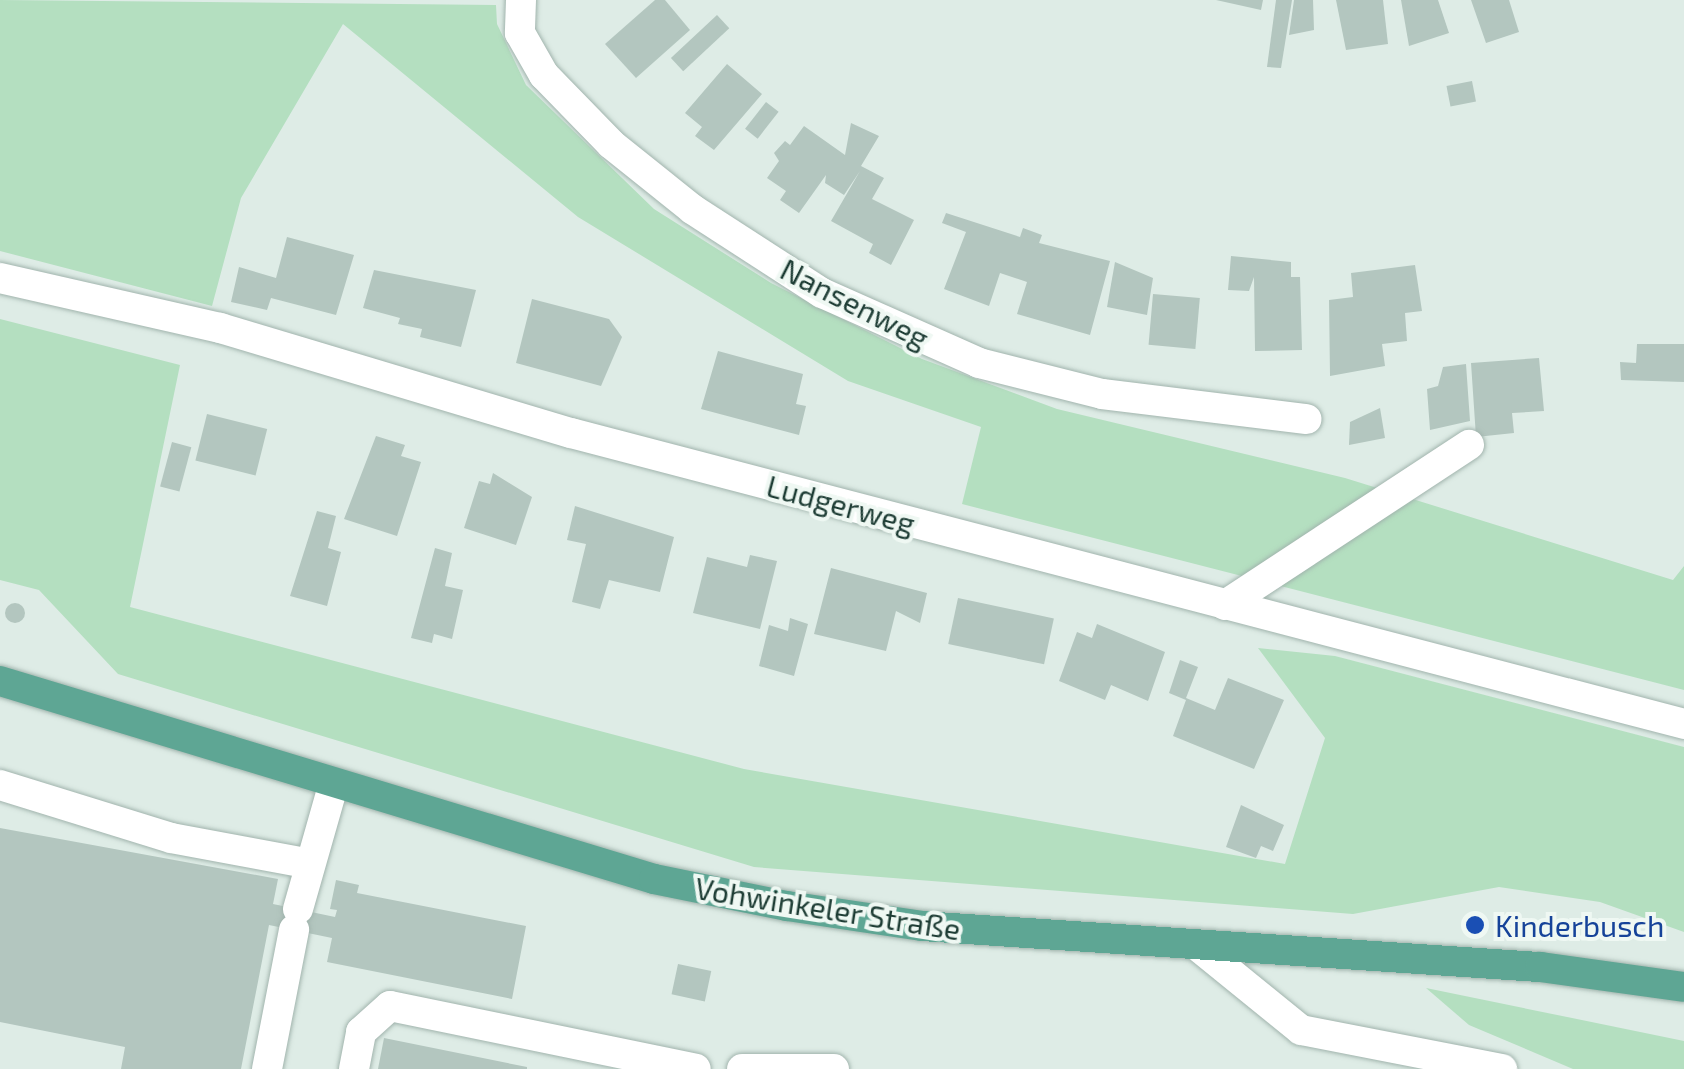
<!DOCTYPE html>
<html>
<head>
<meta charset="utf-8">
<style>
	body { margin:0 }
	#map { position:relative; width:1684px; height:1069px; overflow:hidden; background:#deece6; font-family:"Exo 2",sans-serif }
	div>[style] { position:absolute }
	.green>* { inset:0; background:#b4dfc0 }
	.building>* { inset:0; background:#b3c6bf; transform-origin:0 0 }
	.round { border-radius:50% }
	.roads { filter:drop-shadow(0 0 2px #a1b4ad) drop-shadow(0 0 2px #a1b4ad) }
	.minor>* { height:30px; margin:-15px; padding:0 15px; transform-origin:15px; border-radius:15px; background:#fff }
	.major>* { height:30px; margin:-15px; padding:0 15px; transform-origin:15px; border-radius:15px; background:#5ea694 }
	.dots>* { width:28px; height:28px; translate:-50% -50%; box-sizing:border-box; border:5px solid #eff8f3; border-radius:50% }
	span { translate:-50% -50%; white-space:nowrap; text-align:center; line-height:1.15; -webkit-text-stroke:8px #eff8f3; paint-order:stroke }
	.street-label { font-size:30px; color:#1e3d35 }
	.transit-label { font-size:30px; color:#164399 }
	.left { translate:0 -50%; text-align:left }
</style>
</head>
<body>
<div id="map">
	<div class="green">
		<i style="clip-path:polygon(0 0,496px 5px,497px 24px,526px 85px,654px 209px,771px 283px,922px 359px,1057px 409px,1345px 478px,1673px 580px,1684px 566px,1684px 690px,962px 504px,981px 427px,848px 381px,578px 217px,343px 24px,241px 198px,212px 306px,0 251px)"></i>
		<i style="clip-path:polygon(0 319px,180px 365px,130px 607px,744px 769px,1285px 864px,1325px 738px,1258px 648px,1335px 656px,1684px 747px,1684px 932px,1600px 902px,1499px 887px,1353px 914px,754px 867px,118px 674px,39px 590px,0 580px)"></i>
		<i style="clip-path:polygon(1426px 988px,1684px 1041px,1684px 1069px,1573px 1069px,1469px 1025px)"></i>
	</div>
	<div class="building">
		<i style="clip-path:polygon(655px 0,665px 0,690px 30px,636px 78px,605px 44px)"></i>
		<i style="clip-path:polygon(1216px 0,1263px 0,1261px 10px)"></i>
		<i style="clip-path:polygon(1276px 0,1292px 0,1281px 68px,1267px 67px)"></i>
		<i style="clip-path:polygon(1294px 0,1313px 0,1314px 30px,1289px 35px)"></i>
		<i style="clip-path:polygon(1336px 0,1383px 0,1388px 44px,1346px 50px)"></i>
		<i style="clip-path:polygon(1401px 0,1438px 0,1449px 33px,1409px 46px)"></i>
		<i style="clip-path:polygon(1471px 0,1509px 0,1519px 32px,1486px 43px)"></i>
		<i style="left:717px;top:15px;width:18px;height:63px;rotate:47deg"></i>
		<i style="clip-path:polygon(727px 64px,762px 94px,714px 150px,695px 136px,702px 127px,685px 113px)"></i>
		<i style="left:1472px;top:81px;width:21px;height:26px;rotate:79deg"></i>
		<i style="left:766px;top:102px;width:16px;height:34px;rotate:38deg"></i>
		<i style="clip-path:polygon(851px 123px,879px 136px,861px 166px,884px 178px,872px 199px,914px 220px,891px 265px,869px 253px,873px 244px,831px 221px,860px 171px,844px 195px,825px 183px,826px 175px,799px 213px,780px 200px,786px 191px,767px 178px,779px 161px,774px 153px,785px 141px,790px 145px,804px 126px,845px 155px)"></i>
		<i style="clip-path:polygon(946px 213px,1020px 237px,1023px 228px,1042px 235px,1039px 243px,1110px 261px,1090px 335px,1017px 314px,1027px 282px,1000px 273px,989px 306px,944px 289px,966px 232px,942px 223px)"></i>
		<i style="clip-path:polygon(287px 237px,354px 255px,336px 315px,271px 298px,267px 310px,231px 302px,239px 267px,276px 278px)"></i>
		<i style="clip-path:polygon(1231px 256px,1291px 262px,1291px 277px,1300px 277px,1302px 350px,1255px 351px,1254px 277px,1249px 291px,1228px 290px)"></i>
		<i style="clip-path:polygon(1115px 262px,1153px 278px,1147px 315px,1107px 307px)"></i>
		<i style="clip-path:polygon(1415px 265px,1422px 311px,1405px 313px,1407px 341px,1382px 344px,1385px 366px,1330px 376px,1329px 300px,1353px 297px,1351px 273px)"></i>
		<i style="clip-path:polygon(374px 270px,476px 290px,461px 347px,420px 337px,422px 329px,398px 324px,400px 318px,363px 308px)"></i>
		<i style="left:1153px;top:294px;width:47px;height:51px;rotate:5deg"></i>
		<i style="clip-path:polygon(532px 299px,609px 319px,622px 337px,601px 386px,516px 363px)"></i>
		<i style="clip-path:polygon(1637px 344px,1684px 344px,1684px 382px,1621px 380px,1620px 362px,1636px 363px)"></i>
		<i style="clip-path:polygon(718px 351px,803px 374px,796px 404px,806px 406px,799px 435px,701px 409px)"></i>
		<i style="clip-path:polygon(1539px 358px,1544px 411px,1512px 413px,1514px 433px,1476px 437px,1471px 363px)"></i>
		<i style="clip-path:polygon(1466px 364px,1470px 421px,1430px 430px,1427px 389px,1438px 386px,1443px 367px)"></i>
		<i style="clip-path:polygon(1380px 408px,1385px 438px,1349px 445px,1350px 422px)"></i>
		<i style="left:207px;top:414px;width:62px;height:48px;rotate:14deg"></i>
		<i style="clip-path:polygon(376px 436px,405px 445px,401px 456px,421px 462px,397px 536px,344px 519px)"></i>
		<i style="left:172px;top:442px;width:20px;height:46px;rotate:15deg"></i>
		<i style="clip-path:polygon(493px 473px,532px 497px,516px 545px,464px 528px,479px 481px,490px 484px)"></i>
		<i style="clip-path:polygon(575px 506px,674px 537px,660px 592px,609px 580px,600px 609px,572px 602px,586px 544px,567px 540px)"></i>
		<i style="clip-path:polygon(317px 511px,336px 516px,328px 548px,341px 552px,327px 606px,290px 596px)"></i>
		<i style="clip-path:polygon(435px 548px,452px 553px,445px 586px,463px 590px,452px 639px,434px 634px,432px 643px,411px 638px)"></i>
		<i style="clip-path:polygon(750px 555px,777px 561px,760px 629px,693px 613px,707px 557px,747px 567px)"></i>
		<i style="clip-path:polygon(831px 568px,927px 593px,920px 623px,896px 611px,886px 651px,814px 634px)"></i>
		<i style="left:958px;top:598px;width:98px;height:47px;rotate:12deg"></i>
		<i class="round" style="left:5px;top:603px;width:20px;height:20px"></i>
		<i style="clip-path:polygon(790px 618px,808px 624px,794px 676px,759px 666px,769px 625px,788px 631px)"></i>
		<i style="clip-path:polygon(1097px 624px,1165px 652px,1148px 701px,1111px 685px,1105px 700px,1059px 681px,1077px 632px,1092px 638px)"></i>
		<i style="clip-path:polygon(1180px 660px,1198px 667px,1186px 698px,1215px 710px,1228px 678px,1284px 700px,1254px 769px,1173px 736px,1186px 700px,1169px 693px)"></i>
		<i style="clip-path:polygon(1241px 805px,1284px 825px,1273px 851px,1261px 846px,1256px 858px,1226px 847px)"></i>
		<i style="clip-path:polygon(0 828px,278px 879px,273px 904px,335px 917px,337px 910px,330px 909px,336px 880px,359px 885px,357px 893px,526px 926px,512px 999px,327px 962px,332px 938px,269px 925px,241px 1069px,121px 1069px,125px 1047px,0 1022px)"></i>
		<i style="left:678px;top:964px;width:34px;height:31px;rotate:12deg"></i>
		<i style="clip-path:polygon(384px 1038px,527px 1067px,527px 1069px,378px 1069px)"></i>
	</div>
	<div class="roads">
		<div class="minor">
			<i style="left:521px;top:0;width:33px;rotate:92deg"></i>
			<i style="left:520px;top:33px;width:48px;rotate:60.3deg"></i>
			<i style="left:544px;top:75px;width:96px;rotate:45.8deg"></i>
			<i style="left:611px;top:144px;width:104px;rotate:38.7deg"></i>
			<i style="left:692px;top:209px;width:155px;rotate:32.9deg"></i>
			<i style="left:822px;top:293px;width:172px;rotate:24deg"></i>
			<i style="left:979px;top:363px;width:127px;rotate:14.1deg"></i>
			<i style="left:1102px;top:394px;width:206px;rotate:7deg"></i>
			<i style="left:0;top:278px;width:226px;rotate:12.8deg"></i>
			<i style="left:220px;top:328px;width:366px;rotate:16.7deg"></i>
			<i style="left:571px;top:433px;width:1150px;rotate:14.65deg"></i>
			<i style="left:1225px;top:605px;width:292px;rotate:-33.3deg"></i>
			<i style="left:0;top:785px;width:179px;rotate:17.2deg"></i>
			<i style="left:171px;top:838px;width:137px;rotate:10.5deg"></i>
			<i style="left:298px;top:909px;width:131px;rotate:-74.1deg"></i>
			<i style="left:1200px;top:948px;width:130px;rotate:39.1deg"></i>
			<i style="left:1301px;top:1030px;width:205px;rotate:11deg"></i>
			<i style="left:267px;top:1069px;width:142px;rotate:-79deg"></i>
			<i style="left:354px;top:1069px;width:38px;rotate:-79deg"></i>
			<i style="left:361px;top:1032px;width:39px;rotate:-42deg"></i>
			<i style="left:390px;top:1006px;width:312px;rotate:11.6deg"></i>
			<i style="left:742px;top:1069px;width:92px"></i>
		</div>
		<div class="major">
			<i style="left:0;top:681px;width:683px;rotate:16.84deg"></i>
			<i style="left:654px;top:879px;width:136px;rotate:11.5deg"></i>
			<i style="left:787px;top:906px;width:136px;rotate:8.4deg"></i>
			<i style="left:922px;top:926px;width:619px;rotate:3.8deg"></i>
			<i style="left:1540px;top:967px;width:145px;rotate:7.9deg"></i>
		</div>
	</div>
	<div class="dots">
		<i style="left:1475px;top:925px;background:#1a4fb4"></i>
	</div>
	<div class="street-label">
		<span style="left:855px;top:303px;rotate:27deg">Nansenweg</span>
		<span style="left:841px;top:504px;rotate:15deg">Ludgerweg</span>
		<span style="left:828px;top:908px;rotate:9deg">Vohwinkeler Straße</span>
	</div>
	<div class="transit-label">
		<span class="left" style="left:1495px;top:925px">Kinderbusch</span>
	</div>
</div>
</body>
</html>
